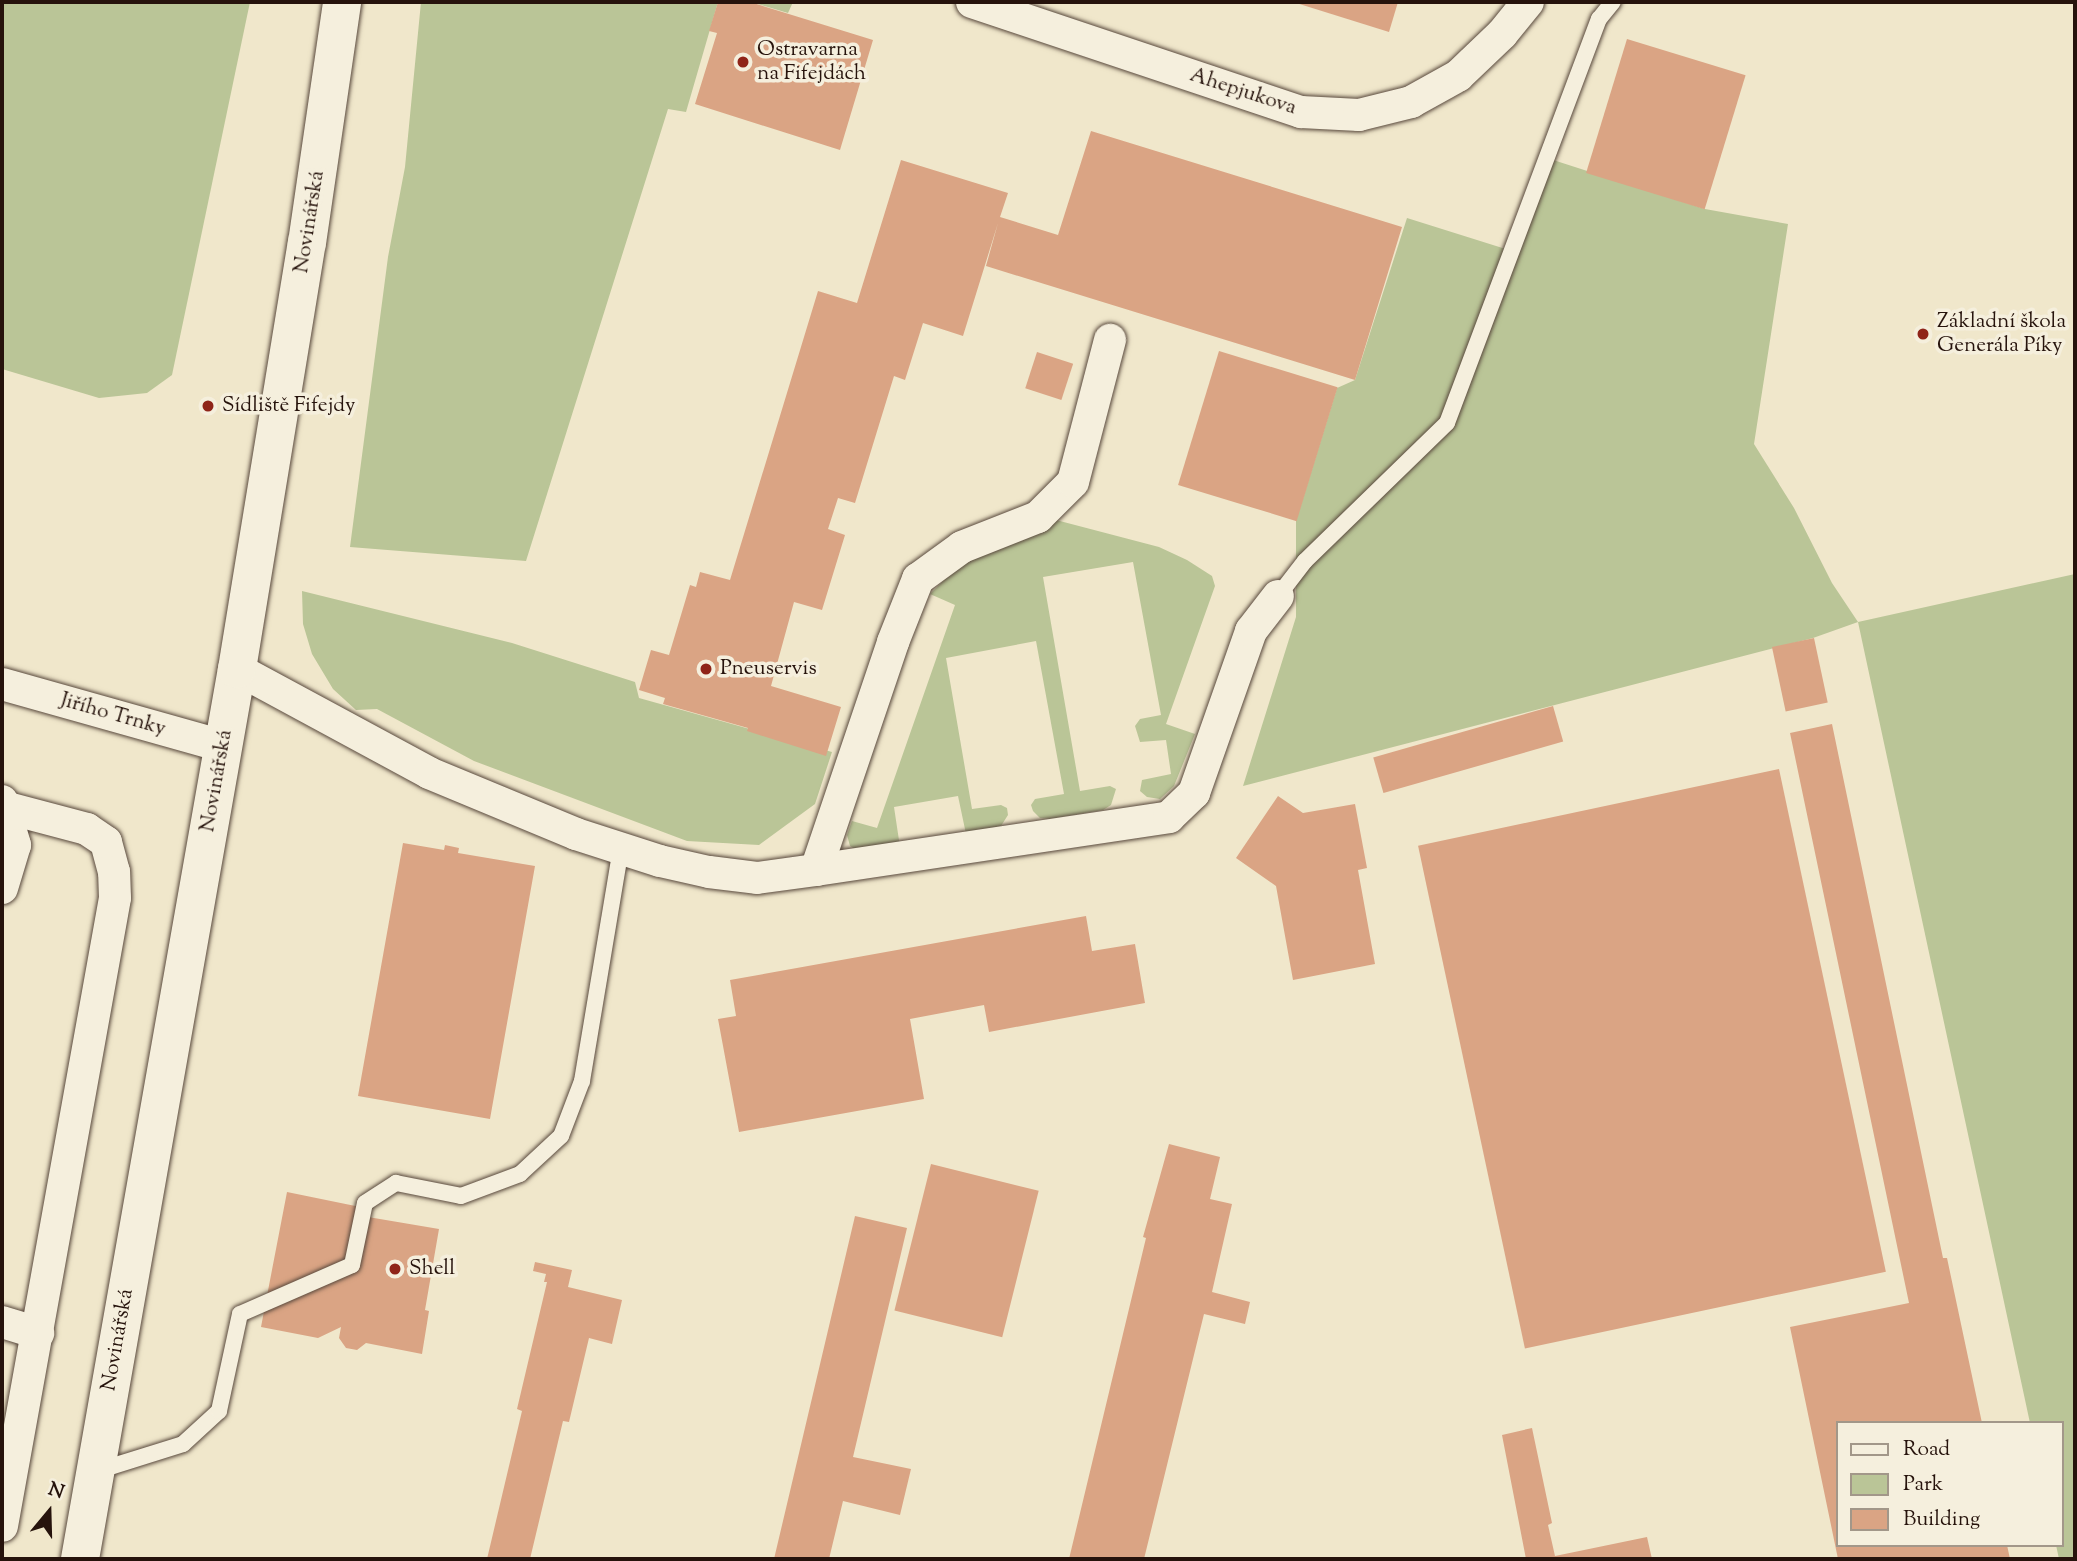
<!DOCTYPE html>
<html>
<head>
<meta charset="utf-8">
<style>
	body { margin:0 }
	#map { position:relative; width:2077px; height:1561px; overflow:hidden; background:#f0e7cb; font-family:"Sorts Mill Goudy",serif }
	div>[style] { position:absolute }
	.green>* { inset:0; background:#bac597 }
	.building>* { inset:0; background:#daa484; transform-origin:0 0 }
	.roads { filter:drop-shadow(0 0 2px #58483c) drop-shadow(0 0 2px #58483c) }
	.service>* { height:16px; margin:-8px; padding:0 8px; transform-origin:8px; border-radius:8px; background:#f5efdd }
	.minor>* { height:32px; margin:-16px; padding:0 16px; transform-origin:16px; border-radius:16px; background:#f5efdd }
	.tertiary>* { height:38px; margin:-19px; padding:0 19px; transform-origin:19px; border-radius:19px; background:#f5efdd }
	.dots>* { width:19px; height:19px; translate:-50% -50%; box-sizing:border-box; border:4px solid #f5efdd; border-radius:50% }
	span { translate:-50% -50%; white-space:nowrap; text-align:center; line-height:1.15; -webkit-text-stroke:7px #f5efdd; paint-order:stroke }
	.poi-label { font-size:21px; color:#26130c }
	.left { translate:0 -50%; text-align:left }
	.street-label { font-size:21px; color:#26130c }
	.frame { position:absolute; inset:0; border:4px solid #26130c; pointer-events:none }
	.legend { position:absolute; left:1836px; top:1421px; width:228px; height:126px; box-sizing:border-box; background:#f5efdd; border:2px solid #a29789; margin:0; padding:9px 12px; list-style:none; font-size:21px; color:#26130c }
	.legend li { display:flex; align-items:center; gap:14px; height:35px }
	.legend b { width:35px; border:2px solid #a29789 }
	.north { position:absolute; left:14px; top:1477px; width:70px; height:70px; -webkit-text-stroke:5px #f5efdd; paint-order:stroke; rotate:19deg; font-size:19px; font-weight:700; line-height:28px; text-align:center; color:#26130c }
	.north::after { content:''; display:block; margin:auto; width:24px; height:32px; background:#26130c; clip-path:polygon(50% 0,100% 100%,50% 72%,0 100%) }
</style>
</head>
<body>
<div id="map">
	<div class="green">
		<i style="clip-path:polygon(2px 2px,250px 2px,172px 375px,147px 393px,99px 398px,2px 369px)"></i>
		<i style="clip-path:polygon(421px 2px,718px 2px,686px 112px,668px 109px,526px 561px,350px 547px,388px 257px,405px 167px)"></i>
		<i style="clip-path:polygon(751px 2px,793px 2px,788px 13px)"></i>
		<i style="clip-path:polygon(1547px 158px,1705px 209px,1788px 224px,1754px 444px,1794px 508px,1832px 583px,1858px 622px,2075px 574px,2075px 1559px,2059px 1559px,2056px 1545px,2061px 1545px,2061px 1423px,2030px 1423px,1858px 622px,1813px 638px,1243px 786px,1296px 617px,1296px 521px,1337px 388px,1355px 380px,1407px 218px,1512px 251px)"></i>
		<i style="clip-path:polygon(1056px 520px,1159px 547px,1187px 560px,1212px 576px,1215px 586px,1166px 724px,1195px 734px,1174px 786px,1160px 799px,1147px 797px,1140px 791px,1142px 780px,1171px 774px,1166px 740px,1140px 742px,1135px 726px,1140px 719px,1161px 715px,1133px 562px,1043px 577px,1080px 791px,1110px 786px,1116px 789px,1111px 805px,1103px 810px,1050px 819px,1040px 818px,1033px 811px,1031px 805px,1035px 799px,1064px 794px,1036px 641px,946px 658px,972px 809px,1001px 805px,1007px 808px,1008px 815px,1001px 826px,966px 834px,958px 796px,894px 807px,900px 847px,858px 851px,850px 846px,847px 835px,852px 821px,877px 828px,955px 605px,930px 594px,960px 564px)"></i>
		<i style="clip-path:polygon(302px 591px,512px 643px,635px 682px,639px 698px,832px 752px,815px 804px,759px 845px,687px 841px,474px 761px,377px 709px,356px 710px,333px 689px,312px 654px,303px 624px)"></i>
	</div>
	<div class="building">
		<i style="clip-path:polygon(718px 2px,750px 2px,873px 40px,840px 150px,695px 104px,717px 33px,709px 31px)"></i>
		<i style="clip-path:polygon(1293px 2px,1398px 2px,1389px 32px)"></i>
		<i style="left:1627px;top:39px;width:124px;height:140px;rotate:17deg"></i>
		<i style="clip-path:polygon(1091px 131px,1402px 227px,1355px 380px,986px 266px,998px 223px,963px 336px,923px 323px,905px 380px,894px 376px,855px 503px,838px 498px,828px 529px,845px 535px,822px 610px,794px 602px,771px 686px,841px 707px,826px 756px,747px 731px,748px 728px,663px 704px,665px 698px,639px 690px,651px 650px,669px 655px,690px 585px,696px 587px,700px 572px,730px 580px,818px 291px,857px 303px,901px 160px,1008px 193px,1000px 217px,1058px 235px)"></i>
		<i style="left:1219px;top:351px;width:124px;height:140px;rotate:17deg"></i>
		<i style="left:1037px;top:352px;width:38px;height:38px;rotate:18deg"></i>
		<i style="left:1814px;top:638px;width:66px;height:43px;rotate:78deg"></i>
		<i style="left:1553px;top:706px;width:37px;height:187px;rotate:74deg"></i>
		<i style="clip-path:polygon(1832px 724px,1943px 1258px,1947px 1258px,1982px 1423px,1837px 1423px,1837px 1545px,2007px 1545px,2010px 1559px,1838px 1559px,1790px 1327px,1909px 1303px,1790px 733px)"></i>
		<i style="left:1779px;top:769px;width:514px;height:369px;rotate:78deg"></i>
		<i style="clip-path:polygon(1278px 796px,1303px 813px,1355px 804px,1367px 868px,1358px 870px,1375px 964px,1293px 980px,1276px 886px,1236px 858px)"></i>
		<i style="clip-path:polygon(403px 843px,444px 850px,445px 845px,459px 848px,458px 853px,535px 866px,490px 1119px,358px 1096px)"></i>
		<i style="clip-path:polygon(1086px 916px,1092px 951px,1135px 944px,1145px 1003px,989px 1032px,984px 1005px,910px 1019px,924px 1099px,739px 1132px,718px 1019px,736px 1016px,730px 980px)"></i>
		<i style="clip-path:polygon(1169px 1144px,1220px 1157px,1210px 1199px,1232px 1204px,1212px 1292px,1250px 1302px,1245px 1324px,1204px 1314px,1144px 1559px,1069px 1559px,1146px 1238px,1143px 1237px)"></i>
		<i style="left:931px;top:1164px;width:111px;height:151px;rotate:14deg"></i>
		<i style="clip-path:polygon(287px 1192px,370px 1209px,368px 1217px,439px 1229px,425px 1310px,429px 1311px,422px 1354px,366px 1343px,357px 1350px,346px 1348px,339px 1338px,341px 1327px,318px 1338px,261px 1327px)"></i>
		<i style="clip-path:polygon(855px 1216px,907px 1228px,853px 1457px,911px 1469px,900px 1515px,843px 1501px,829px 1559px,774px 1559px)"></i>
		<i style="clip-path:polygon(535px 1262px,572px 1270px,568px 1287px,622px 1300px,612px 1344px,589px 1338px,569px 1422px,563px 1421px,530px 1559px,487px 1559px,522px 1411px,517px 1409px,547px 1282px,544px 1282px,546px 1274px,533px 1271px)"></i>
		<i style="clip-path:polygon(1532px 1428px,1552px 1523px,1548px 1525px,1555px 1556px,1647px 1537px,1652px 1559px,1526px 1559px,1502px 1435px)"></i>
	</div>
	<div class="roads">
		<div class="service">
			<i style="left:1278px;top:596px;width:44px;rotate:-52.4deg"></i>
			<i style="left:1305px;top:561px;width:198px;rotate:-44.2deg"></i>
			<i style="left:1447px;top:423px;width:432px;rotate:-69.4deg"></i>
			<i style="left:1599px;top:19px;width:22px;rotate:-51deg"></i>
			<i style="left:97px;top:1471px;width:90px;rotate:-17.4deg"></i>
			<i style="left:183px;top:1444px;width:49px;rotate:-42.5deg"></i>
			<i style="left:219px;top:1411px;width:99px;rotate:-77.8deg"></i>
			<i style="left:240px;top:1314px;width:122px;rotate:-23.6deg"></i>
			<i style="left:352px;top:1265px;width:63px;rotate:-78.2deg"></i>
			<i style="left:365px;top:1203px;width:37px;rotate:-33deg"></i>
			<i style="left:396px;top:1183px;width:66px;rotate:11.3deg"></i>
			<i style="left:461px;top:1196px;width:63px;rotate:-20.4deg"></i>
			<i style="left:520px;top:1174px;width:56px;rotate:-42.8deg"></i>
			<i style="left:561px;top:1136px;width:59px;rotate:-69.1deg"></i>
			<i style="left:582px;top:1081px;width:235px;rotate:-80.5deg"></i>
		</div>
		<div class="minor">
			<i style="left:972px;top:2px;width:347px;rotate:18.5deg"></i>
			<i style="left:1301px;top:112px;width:58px;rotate:3deg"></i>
			<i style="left:1359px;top:115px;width:54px;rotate:-14deg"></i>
			<i style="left:1411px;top:102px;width:54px;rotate:-29deg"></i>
			<i style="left:1458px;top:76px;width:61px;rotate:-43.7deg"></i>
			<i style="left:1502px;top:34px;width:41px;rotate:-50.9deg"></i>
			<i style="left:237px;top:669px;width:218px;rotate:28.4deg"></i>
			<i style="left:429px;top:773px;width:159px;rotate:22.5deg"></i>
			<i style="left:576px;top:834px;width:88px;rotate:17.8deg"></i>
			<i style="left:660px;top:861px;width:50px;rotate:12.7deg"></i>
			<i style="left:709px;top:872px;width:48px;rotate:7.1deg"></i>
			<i style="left:757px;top:878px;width:60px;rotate:-7.7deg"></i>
			<i style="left:816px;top:870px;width:241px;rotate:-71.3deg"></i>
			<i style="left:893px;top:642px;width:68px;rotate:-68.4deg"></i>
			<i style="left:918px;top:579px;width:54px;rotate:-36deg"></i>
			<i style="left:962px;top:547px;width:82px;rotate:-21.5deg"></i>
			<i style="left:1038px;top:517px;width:49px;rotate:-45deg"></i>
			<i style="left:1073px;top:482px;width:147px;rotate:-75.4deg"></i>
			<i style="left:2px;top:684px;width:230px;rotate:15.7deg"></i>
			<i style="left:2px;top:801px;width:46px;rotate:73.5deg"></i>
			<i style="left:15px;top:845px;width:45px;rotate:106.8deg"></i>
			<i style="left:816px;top:870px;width:357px;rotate:-8.5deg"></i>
			<i style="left:1169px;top:817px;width:35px;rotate:-44deg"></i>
			<i style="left:1194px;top:793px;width:172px;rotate:-70.6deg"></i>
			<i style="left:1251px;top:631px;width:44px;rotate:-52.4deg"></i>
			<i style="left:2px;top:1322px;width:38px;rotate:17deg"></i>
			<i style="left:2px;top:1526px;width:638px;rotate:-79.8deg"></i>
			<i style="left:115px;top:898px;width:26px;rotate:-92deg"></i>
			<i style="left:114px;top:872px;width:31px;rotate:-105deg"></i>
			<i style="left:106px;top:842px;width:23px;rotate:-146deg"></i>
			<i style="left:87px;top:829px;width:86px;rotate:-165.2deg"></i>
		</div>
		<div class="tertiary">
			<i style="left:80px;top:1559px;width:904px;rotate:-80deg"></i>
			<i style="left:237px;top:669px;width:432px;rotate:-80.7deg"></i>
			<i style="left:307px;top:243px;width:244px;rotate:-81.7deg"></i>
		</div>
	</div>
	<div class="dots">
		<i style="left:743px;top:62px;background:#8f2418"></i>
		<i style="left:1923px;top:334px;background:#8f2418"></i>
		<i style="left:208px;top:406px;background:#8f2418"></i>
		<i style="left:706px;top:669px;background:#8f2418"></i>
		<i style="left:395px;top:1269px;background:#8f2418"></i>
	</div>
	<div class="poi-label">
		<span class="left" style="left:757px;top:62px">Ostravarna<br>na Fifejdách</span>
		<span class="left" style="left:1937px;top:334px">Základní škola<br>Generála Píky</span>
		<span class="left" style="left:222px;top:406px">Sídliště Fifejdy</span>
		<span class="left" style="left:720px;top:669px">Pneuservis</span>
		<span class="left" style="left:409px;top:1269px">Shell</span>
	</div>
	<div class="street-label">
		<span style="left:1243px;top:92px;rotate:18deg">Ahepjukova</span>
		<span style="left:310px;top:222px;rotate:-81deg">Novinářská</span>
		<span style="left:113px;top:715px;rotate:16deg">Jiřího Trnky</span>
		<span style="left:217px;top:781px;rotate:-80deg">Novinářská</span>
		<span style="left:118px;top:1340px;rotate:-80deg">Novinářská</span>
	</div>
	<div class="frame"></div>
	<ul class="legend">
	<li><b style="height:9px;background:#f5efdd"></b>Road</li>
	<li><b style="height:19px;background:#bac597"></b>Park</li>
	<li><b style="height:19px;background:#daa484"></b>Building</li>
	</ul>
	<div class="north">N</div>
</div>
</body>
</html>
